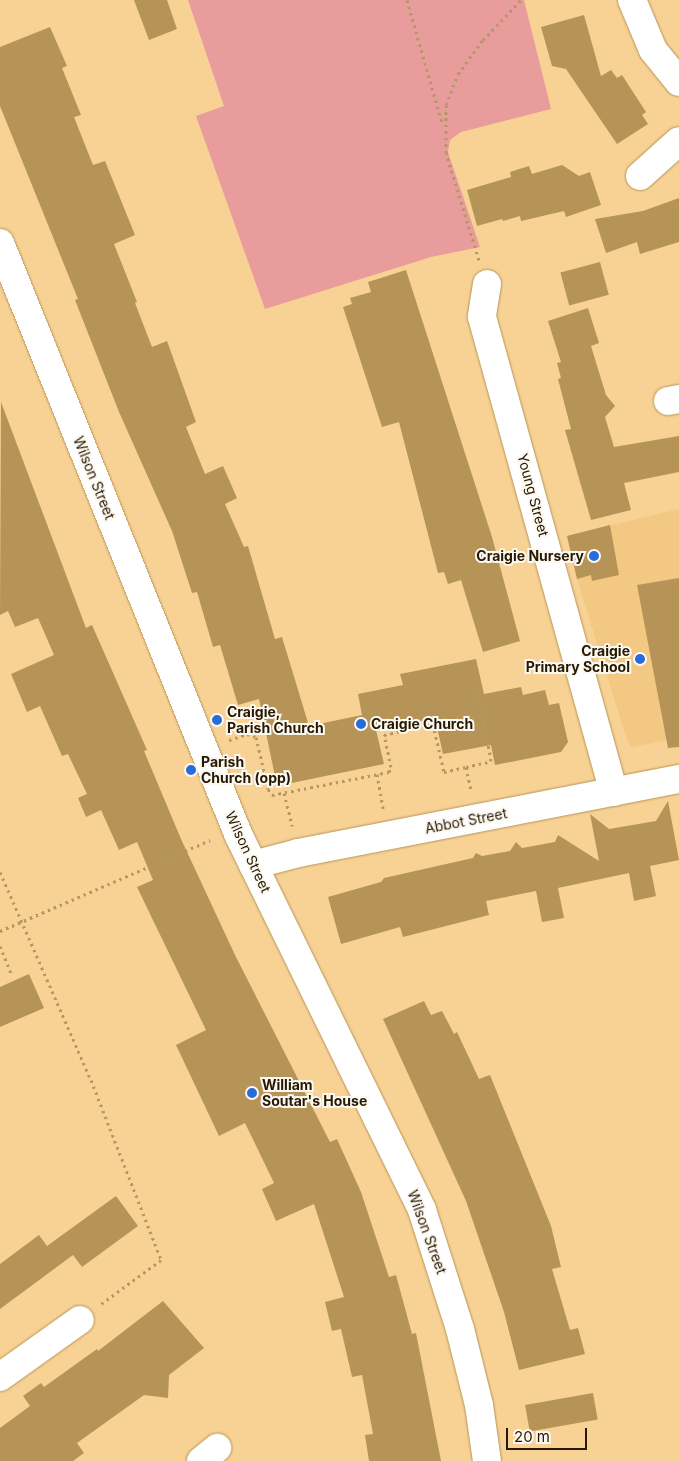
<!DOCTYPE html>
<html>
<head>
<meta charset="utf-8">
<style>
	body { margin:0 }
	#map { position:relative; width:679px; height:1461px; overflow:hidden; background:#f8d294; font-family:Inter,sans-serif }
	div>[style] { position:absolute }
	.built>* { inset:0; background:#f2c883 }
	.green>* { inset:0; background:#e89c9c }
	.building>* { inset:0; background:#b69357; transform-origin:0 0 }
	.path>* { height:3px; margin-top:-1.5px; transform-origin:0; background:repeating-linear-gradient(90deg,#b59665 0 2.5px,transparent 0 6.5px) }
	.roads { filter:drop-shadow(0 0 1px #b89559) drop-shadow(0 0 1px #b89559) }
	.minor>* { height:28px; margin:-14px; padding:0 14px; transform-origin:14px; border-radius:14px; background:#fff }
	.dots>* { width:14px; height:14px; translate:-50% -50%; box-sizing:border-box; border:2px solid #fcf8f2; border-radius:50% }
	span { translate:-50% -50%; white-space:nowrap; text-align:center; line-height:1.15; -webkit-text-stroke:4px #fcf8f2; paint-order:stroke }
	.street-label { font-size:14px; color:#271901 }
	.poi-label { font-size:14px; color:#271901; font-weight:700 }
	.right { translate:-100% -50%; text-align:right }
	.left { translate:0 -50%; text-align:left }
	.scale { position:absolute; left:506px; top:1428px; width:81px; height:22px; box-sizing:border-box; border:2px solid #271901; border-top:0; padding-left:6px; font-size:15px; line-height:18px; white-space:nowrap; color:#271901; -webkit-text-stroke:4px #fcf8f2; paint-order:stroke }
</style>
</head>
<body>
<div id="map">
	<div class="built">
		<i style="clip-path:polygon(679px 509px,679px 738px,632px 747px,628px 743px,577px 579px,567px 536px)"></i>
	</div>
	<div class="green">
		<i style="clip-path:polygon(188px 0,524px 0,551px 109px,461px 132px,450px 140px,448px 152px,480px 247px,431px 257px,265px 309px,196px 116px,224px 106px)"></i>
	</div>
	<div class="building">
		<i style="clip-path:polygon(134px 0,167px 0,177px 29px,149px 40px)"></i>
		<i style="clip-path:polygon(584px 15px,601px 76px,611px 70px,617px 78px,622px 75px,646px 112px,642px 115px,648px 124px,617px 144px,566px 69px,552px 66px,541px 27px)"></i>
		<i style="clip-path:polygon(50px 27px,67px 66px,62px 68px,81px 115px,74px 117px,93px 165px,105px 161px,135px 235px,114px 244px,137px 302px,135px 303px,152px 347px,167px 341px,196px 422px,186px 427px,205px 474px,223px 466px,237px 498px,225px 504px,244px 547px,248px 546px,275px 639px,282px 637px,309px 726px,362px 715px,358px 694px,403px 685px,400px 674px,476px 659px,484px 694px,521px 687px,523px 695px,545px 690px,549px 705px,559px 703px,568px 742px,561px 752px,495px 765px,491px 745px,443px 754px,435px 718px,376px 730px,384px 764px,277px 786px,259px 699px,238px 705px,220px 645px,213px 647px,197px 592px,192px 593px,172px 531px,119px 412px,75px 300px,78px 299px,0 106px,0 47px)"></i>
		<i style="clip-path:polygon(562px 165px,579px 176px,590px 172px,601px 205px,566px 217px,564px 211px,521px 221px,520px 216px,503px 221px,502px 219px,477px 226px,467px 190px,511px 177px,510px 172px,529px 166px,532px 174px)"></i>
		<i style="clip-path:polygon(679px 198px,679px 242px,640px 254px,637px 242px,606px 253px,595px 219px,643px 211px)"></i>
		<i style="left:600px;top:262px;width:34px;height:41px;rotate:75deg"></i>
		<i style="clip-path:polygon(406px 270px,492px 537px,520px 641px,483px 652px,461px 580px,448px 584px,444px 572px,438px 573px,399px 422px,382px 427px,343px 307px,352px 304px,350px 298px,371px 292px,368px 282px)"></i>
		<i style="clip-path:polygon(588px 308px,599px 343px,591px 346px,606px 395px,615px 406px,605px 417px,614px 447px,679px 436px,679px 472px,624px 483px,631px 510px,591px 520px,565px 430px,571px 429px,558px 379px,561px 378px,557px 363px,561px 362px,548px 321px)"></i>
		<i style="clip-path:polygon(1px 402px,86px 628px,92px 625px,147px 750px,144px 751px,181px 839px,235px 955px,330px 1142px,337px 1139px,361px 1192px,389px 1277px,396px 1275px,412px 1334px,416px 1333px,441px 1461px,369px 1461px,365px 1435px,373px 1434px,362px 1375px,352px 1377px,341px 1329px,332px 1331px,325px 1302px,344px 1297px,314px 1204px,276px 1221px,262px 1189px,274px 1183px,245px 1123px,219px 1136px,176px 1045px,206px 1030px,137px 887px,153px 880px,137px 842px,119px 850px,101px 810px,86px 817px,78px 798px,87px 794px,68px 754px,62px 756px,40px 706px,27px 712px,11px 674px,54px 655px,38px 618px,15px 627px,8px 611px,0 615px)"></i>
		<i style="clip-path:polygon(610px 525px,619px 575px,592px 581px,591px 575px,577px 579px,567px 536px)"></i>
		<i style="clip-path:polygon(679px 578px,679px 747px,668px 748px,637px 585px)"></i>
		<i style="clip-path:polygon(668px 801px,679px 860px,650px 866px,656px 896px,634px 901px,629px 873px,558px 888px,564px 918px,542px 922px,536px 891px,486px 901px,489px 915px,403px 937px,400px 927px,341px 944px,328px 897px,381px 882px,384px 878px,473px 858px,476px 853px,482px 856px,510px 851px,516px 842px,522px 848px,555px 842px,558px 835px,599px 861px,590px 814px,609px 829px,656px 821px)"></i>
		<i style="clip-path:polygon(29px 974px,44px 1008px,0 1027px,0 987px)"></i>
		<i style="clip-path:polygon(424px 1001px,431px 1015px,442px 1011px,454px 1034px,457px 1032px,479px 1079px,490px 1075px,551px 1226px,561px 1267px,552px 1269px,570px 1330px,578px 1328px,585px 1354px,519px 1370px,504px 1312px,466px 1201px,383px 1019px)"></i>
		<i style="clip-path:polygon(116px 1196px,138px 1226px,82px 1267px,73px 1255px,0 1309px,0 1264px,39px 1235px,47px 1246px)"></i>
		<i style="clip-path:polygon(163px 1301px,204px 1348px,169px 1375px,168px 1398px,144px 1395px,77px 1443px,84px 1453px,73px 1461px,0 1461px,0 1428px,30px 1406px,23px 1396px,41px 1383px,44px 1387px,97px 1349px,98px 1351px)"></i>
		<i style="left:593px;top:1393px;width:27px;height:69px;rotate:80deg"></i>
	</div>
	<div class="path">
		<i style="left:407px;top:0;width:128px;rotate:74.1deg"></i>
		<i style="left:479px;top:260px;width:112px;rotate:-107.1deg"></i>
		<i style="left:446px;top:153px;width:48px;rotate:-90deg"></i>
		<i style="left:446px;top:105px;width:33px;rotate:-69deg"></i>
		<i style="left:458px;top:74px;width:42px;rotate:-53.7deg"></i>
		<i style="left:483px;top:40px;width:55px;rotate:-46.5deg"></i>
		<i style="left:229px;top:740px;width:19px;rotate:-18deg"></i>
		<i style="left:247px;top:734px;width:9px;rotate:18deg"></i>
		<i style="left:256px;top:737px;width:53px;rotate:77deg"></i>
		<i style="left:268px;top:789px;width:7px;rotate:56deg"></i>
		<i style="left:272px;top:795px;width:119px;rotate:-11.1deg"></i>
		<i style="left:389px;top:772px;width:5px;rotate:-68deg"></i>
		<i style="left:391px;top:767px;width:33px;rotate:-102deg"></i>
		<i style="left:384px;top:735px;width:50px;rotate:-12.7deg"></i>
		<i style="left:433px;top:724px;width:49px;rotate:77.1deg"></i>
		<i style="left:444px;top:772px;width:23px;rotate:-13deg"></i>
		<i style="left:466px;top:767px;width:26px;rotate:-13deg"></i>
		<i style="left:491px;top:761px;width:75px;rotate:-100.7deg"></i>
		<i style="left:466px;top:767px;width:25px;rotate:78deg"></i>
		<i style="left:377px;top:774px;width:35px;rotate:80deg"></i>
		<i style="left:284px;top:793px;width:34px;rotate:76deg"></i>
		<i style="left:0;top:872px;width:227px;rotate:66.4deg"></i>
		<i style="left:91px;top:1080px;width:193px;rotate:68.7deg"></i>
		<i style="left:161px;top:1260px;width:74px;rotate:143.7deg"></i>
		<i style="left:0;top:931px;width:229px;rotate:-23.4deg"></i>
		<i style="left:0;top:946px;width:31px;rotate:68deg"></i>
	</div>
	<div class="roads">
		<div class="minor">
			<i style="left:632px;top:0;width:54px;rotate:67.2deg"></i>
			<i style="left:653px;top:50px;width:41px;rotate:50.9deg"></i>
			<i style="left:640px;top:176px;width:52px;rotate:-41.9deg"></i>
			<i style="left:0;top:243px;width:637px;rotate:68.06deg"></i>
			<i style="left:238px;top:834px;width:419px;rotate:63.9deg"></i>
			<i style="left:422px;top:1210px;width:125px;rotate:72.3deg"></i>
			<i style="left:460px;top:1329px;width:78px;rotate:76deg"></i>
			<i style="left:479px;top:1405px;width:57px;rotate:81.9deg"></i>
			<i style="left:487px;top:284px;width:33px;rotate:99deg"></i>
			<i style="left:482px;top:317px;width:493px;rotate:74.5deg"></i>
			<i style="left:668px;top:401px;width:11px;rotate:-10deg"></i>
			<i style="left:253px;top:865px;width:47px;rotate:-14.9deg"></i>
			<i style="left:298px;top:853px;width:388px;rotate:-11deg"></i>
			<i style="left:0;top:1377px;width:98px;rotate:-35.5deg"></i>
			<i style="left:201px;top:1461px;width:21px;rotate:-39deg"></i>
		</div>
	</div>
	<div class="dots">
		<i style="left:594px;top:556px;background:#286cd9"></i>
		<i style="left:640px;top:659px;background:#286cd9"></i>
		<i style="left:217px;top:720px;background:#286cd9"></i>
		<i style="left:361px;top:724px;background:#286cd9"></i>
		<i style="left:191px;top:770px;background:#286cd9"></i>
		<i style="left:252px;top:1093px;background:#286cd9"></i>
	</div>
	<div class="street-label">
		<span style="left:94px;top:478px;rotate:68deg">Wilson Street</span>
		<span style="left:533px;top:495px;rotate:75deg">Young Street</span>
		<span style="left:466px;top:821px;rotate:-11deg">Abbot Street</span>
		<span style="left:248px;top:852px;rotate:65deg">Wilson Street</span>
		<span style="left:427px;top:1232px;rotate:70deg">Wilson Street</span>
	</div>
	<div class="poi-label">
		<span class="right" style="left:584px;top:556px">Craigie Nursery</span>
		<span class="right" style="left:630px;top:659px">Craigie<br>Primary School</span>
		<span class="left" style="left:227px;top:720px">Craigie,<br>Parish Church</span>
		<span class="left" style="left:371px;top:724px">Craigie Church</span>
		<span class="left" style="left:201px;top:770px">Parish<br>Church (opp)</span>
		<span class="left" style="left:262px;top:1093px">William<br>Soutar's House</span>
	</div>
	<div class="scale">20 m</div>
</div>
</body>
</html>
